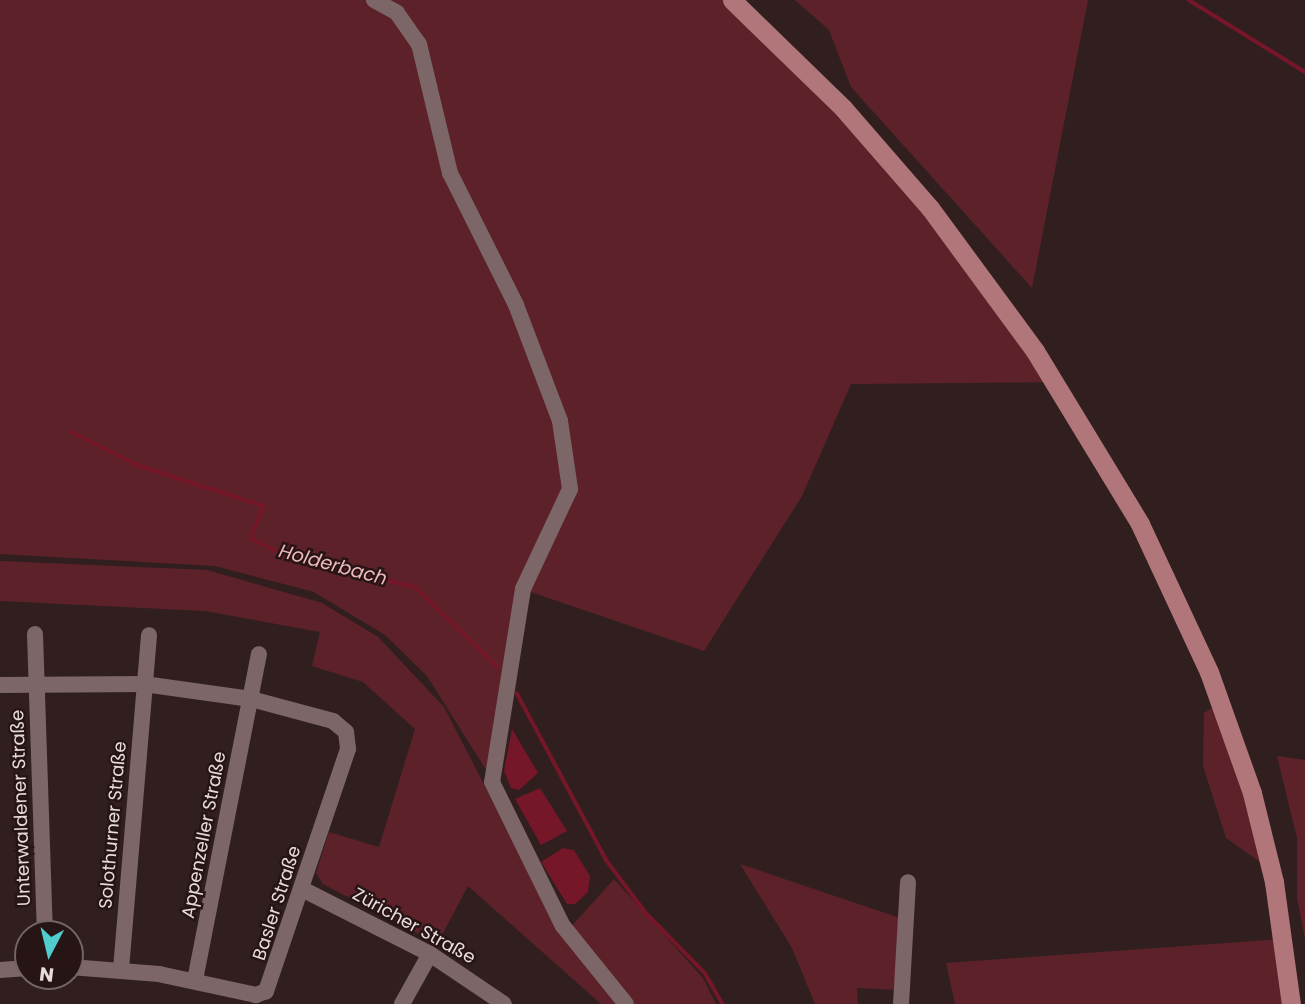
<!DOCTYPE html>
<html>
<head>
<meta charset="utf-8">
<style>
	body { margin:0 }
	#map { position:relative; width:1305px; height:1004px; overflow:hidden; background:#311f20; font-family:Poppins,sans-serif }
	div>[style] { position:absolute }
	.green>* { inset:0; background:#5d2229 }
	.water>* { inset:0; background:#751729 }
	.stream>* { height:3.5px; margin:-1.75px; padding:0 1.75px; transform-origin:1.75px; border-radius:1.75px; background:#751729 }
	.minor>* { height:16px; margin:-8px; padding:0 8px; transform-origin:8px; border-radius:8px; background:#7c6667 }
	.major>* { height:19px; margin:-9.5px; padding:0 9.5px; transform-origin:9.5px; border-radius:9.5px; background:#b1767a }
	span { translate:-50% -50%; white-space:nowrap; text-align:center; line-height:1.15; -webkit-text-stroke:5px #271516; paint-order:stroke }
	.street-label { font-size:18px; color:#e8dbdc }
	.water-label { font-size:19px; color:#efb9bb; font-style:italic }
	.north { position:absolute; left:14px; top:920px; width:70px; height:70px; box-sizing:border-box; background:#271516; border:2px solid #746465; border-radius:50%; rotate:187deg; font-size:19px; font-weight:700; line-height:28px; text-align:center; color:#e8dbdc }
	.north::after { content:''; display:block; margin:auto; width:24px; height:32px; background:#52cdce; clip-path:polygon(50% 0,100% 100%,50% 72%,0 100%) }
</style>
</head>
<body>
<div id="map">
	<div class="green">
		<i style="clip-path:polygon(0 0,368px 0,394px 14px,417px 44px,448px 174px,514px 306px,558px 423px,568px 487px,520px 588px,490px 776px,427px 676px,385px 635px,314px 592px,215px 566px,0 554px)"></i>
		<i style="clip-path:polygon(379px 0,729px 0,851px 115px,1057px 382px,851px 384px,802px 496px,704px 651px,525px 590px,572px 488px,563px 420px,452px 172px,421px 43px)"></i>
		<i style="clip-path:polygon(795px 0,1088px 0,1032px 288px,851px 87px,829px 30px)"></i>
		<i style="clip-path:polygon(0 561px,207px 570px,322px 603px,378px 637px,444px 707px,509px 833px,623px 1004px,601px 1004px,468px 886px,441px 937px,424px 927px,419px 934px,323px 884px,316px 873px,329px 832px,379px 847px,415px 729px,363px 682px,312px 666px,320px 632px,205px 611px,0 601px)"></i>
		<i style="clip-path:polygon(1220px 703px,1270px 869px,1226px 838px,1203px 766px,1204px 713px)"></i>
		<i style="clip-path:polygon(1277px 756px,1305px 760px,1305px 939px,1297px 898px,1297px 838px)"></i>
		<i style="clip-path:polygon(740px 864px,903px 919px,898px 990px,857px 988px,858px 1004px,815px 1004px,792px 948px)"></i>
		<i style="clip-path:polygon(614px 879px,703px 978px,716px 1004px,631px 1004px,570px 928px)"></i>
		<i style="clip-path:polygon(1283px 939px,1289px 1004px,955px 1004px,946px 963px)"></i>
	</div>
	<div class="water">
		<i style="clip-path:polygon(512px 729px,538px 773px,519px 790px,511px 788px,504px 771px)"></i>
		<i style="clip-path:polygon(540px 788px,567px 831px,541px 845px,515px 799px)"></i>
		<i style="clip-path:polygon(563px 848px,574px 850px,590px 876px,588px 892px,575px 904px,567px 904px,541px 862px)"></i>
	</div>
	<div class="stream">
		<i style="left:1189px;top:0;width:137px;rotate:31.8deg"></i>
		<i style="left:72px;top:432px;width:73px;rotate:26.9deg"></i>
		<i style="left:137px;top:465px;width:133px;rotate:17.9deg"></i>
		<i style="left:264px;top:506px;width:35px;rotate:112deg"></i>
		<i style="left:251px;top:538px;width:37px;rotate:27deg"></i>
		<i style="left:284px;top:555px;width:135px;rotate:13.7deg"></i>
		<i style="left:415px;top:587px;width:115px;rotate:43.9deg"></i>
		<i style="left:517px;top:693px;width:191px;rotate:61.8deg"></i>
		<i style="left:607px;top:861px;width:65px;rotate:53.1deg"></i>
		<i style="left:646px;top:913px;width:84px;rotate:45.5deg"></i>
		<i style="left:705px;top:973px;width:36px;rotate:60deg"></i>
	</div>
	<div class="minor">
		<i style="left:374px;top:0;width:26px;rotate:29deg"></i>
		<i style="left:397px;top:13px;width:38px;rotate:55deg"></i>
		<i style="left:419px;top:44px;width:133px;rotate:76.5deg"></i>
		<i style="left:450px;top:173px;width:148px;rotate:63.4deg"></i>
		<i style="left:516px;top:305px;width:124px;rotate:69.2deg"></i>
		<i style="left:560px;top:421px;width:69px;rotate:81.6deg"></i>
		<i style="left:570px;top:489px;width:110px;rotate:115.2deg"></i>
		<i style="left:523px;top:589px;width:195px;rotate:99.1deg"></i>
		<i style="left:492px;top:782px;width:161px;rotate:63.8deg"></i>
		<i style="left:563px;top:926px;width:100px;rotate:51.1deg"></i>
		<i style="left:35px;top:634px;width:300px;rotate:88.1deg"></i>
		<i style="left:0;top:685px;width:144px;rotate:-0.4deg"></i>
		<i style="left:144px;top:684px;width:108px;rotate:8deg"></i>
		<i style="left:251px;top:699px;width:85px;rotate:15deg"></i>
		<i style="left:333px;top:721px;width:17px;rotate:40deg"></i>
		<i style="left:346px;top:732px;width:17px;rotate:83deg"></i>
		<i style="left:348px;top:749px;width:256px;rotate:108.7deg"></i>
		<i style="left:266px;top:991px;width:11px;rotate:158deg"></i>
		<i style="left:256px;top:995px;width:99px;rotate:-167.8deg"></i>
		<i style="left:159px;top:974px;width:89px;rotate:-175.5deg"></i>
		<i style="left:302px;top:889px;width:144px;rotate:26.9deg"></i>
		<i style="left:430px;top:954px;width:89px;rotate:34deg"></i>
		<i style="left:121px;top:969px;width:335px;rotate:-85.2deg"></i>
		<i style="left:0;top:970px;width:28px;rotate:-4deg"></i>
		<i style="left:195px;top:980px;width:332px;rotate:-78.9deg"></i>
		<i style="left:402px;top:1004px;width:57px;rotate:-60.8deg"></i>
		<i style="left:901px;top:1004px;width:122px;rotate:-86.7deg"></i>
	</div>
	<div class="major">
		<i style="left:732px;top:0;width:155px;rotate:44.2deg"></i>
		<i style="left:843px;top:108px;width:133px;rotate:49deg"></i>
		<i style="left:930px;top:208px;width:177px;rotate:53.7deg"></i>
		<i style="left:1035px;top:351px;width:202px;rotate:58.7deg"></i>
		<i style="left:1140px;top:524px;width:163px;rotate:65deg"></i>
		<i style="left:1209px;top:672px;width:128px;rotate:70.4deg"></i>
		<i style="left:1252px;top:793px;width:92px;rotate:76.1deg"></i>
		<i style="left:1274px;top:882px;width:123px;rotate:82.1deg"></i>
	</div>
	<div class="street-label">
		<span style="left:21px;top:808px;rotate:-92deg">Unterwaldener Straße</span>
		<span style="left:113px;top:825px;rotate:-85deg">Solothurner Straße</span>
		<span style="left:204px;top:835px;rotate:-79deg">Appenzeller Straße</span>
		<span style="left:277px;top:903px;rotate:-72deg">Basler Straße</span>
		<span style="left:414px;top:926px;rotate:29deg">Züricher Straße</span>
	</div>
	<div class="water-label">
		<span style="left:333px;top:565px;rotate:15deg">Holderbach</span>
	</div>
	<div class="north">N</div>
</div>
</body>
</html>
